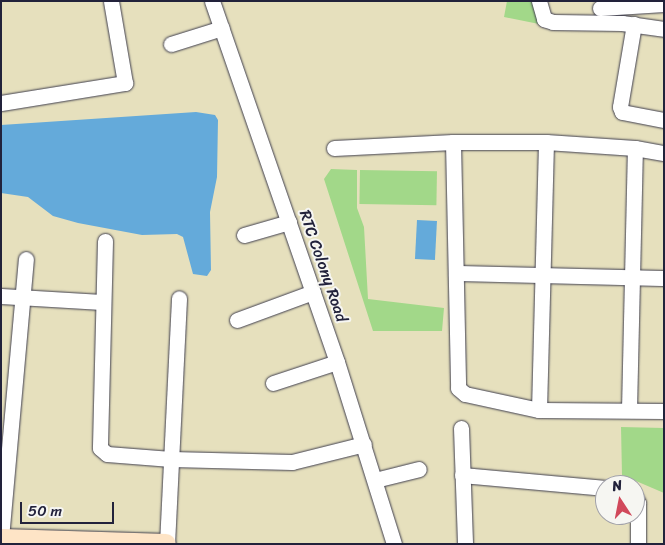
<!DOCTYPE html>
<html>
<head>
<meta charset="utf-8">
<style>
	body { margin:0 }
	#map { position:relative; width:665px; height:545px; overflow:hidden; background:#e6e0bd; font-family:Sriracha,sans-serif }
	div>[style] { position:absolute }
	.green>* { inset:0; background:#a2d889; transform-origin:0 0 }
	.water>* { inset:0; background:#64aada; transform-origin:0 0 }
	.roads { filter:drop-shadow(0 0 1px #3f3e4e) drop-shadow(0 0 1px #3f3e4e) }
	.minor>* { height:15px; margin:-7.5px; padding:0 7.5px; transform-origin:7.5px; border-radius:7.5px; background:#fff }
	.secondary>* { height:21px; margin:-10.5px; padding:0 10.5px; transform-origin:10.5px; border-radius:10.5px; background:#fee4c6 }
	span { translate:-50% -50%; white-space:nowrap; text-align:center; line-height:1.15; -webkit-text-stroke:4px #f6f6f2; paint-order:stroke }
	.street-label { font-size:16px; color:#22223b }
	.frame { position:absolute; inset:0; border:2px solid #22223b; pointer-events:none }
	.north { position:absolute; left:595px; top:475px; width:50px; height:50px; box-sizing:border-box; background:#f6f6f2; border:1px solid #a1a1a9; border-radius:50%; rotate:349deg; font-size:14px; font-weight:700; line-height:20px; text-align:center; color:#22223b }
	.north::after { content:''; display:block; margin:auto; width:18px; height:22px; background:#d1495b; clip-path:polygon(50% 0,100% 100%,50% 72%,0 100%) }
	.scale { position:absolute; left:20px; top:502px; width:94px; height:22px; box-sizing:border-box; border:2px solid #22223b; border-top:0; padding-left:6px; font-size:15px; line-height:18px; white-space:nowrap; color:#22223b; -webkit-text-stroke:4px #f6f6f2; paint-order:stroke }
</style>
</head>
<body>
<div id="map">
	<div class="green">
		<i style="clip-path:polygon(507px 1px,533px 1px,539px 24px,504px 17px)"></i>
		<i style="clip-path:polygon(331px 169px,357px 170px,357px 208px,364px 227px,368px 299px,444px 308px,442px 331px,373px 331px,324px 179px)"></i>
		<i style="left:360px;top:170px;width:77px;height:34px;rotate:1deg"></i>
		<i style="clip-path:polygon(621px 427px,664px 428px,664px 493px,622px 475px)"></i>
	</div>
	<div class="water">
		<i style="clip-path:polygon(196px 112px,215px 115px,218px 120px,217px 177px,210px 212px,211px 270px,207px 276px,193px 274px,183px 237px,177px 234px,142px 235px,78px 223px,53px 216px,28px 197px,1px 193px,1px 125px)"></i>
		<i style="left:417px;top:220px;width:20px;height:39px;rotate:3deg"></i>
	</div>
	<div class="roads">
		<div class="minor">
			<i style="left:212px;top:1px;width:382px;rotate:70.9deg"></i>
			<i style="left:337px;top:362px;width:191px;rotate:72.6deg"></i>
			<i style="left:539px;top:1px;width:19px;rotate:74deg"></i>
			<i style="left:544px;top:19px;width:9px;rotate:18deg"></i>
			<i style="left:553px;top:22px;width:69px;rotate:0.8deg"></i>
			<i style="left:622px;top:23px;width:42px;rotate:8.1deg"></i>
			<i style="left:600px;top:8px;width:64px;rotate:-3.6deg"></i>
			<i style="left:634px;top:24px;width:84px;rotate:99.6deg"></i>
			<i style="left:620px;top:107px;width:5px;rotate:68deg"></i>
			<i style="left:622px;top:112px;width:43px;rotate:10.8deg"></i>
			<i style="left:171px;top:44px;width:53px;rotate:-17.4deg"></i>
			<i style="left:1px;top:103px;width:126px;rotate:-9.2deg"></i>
			<i style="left:125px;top:83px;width:83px;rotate:-99.7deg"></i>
			<i style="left:453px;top:142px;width:246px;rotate:88.8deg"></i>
			<i style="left:458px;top:388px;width:9px;rotate:41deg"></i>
			<i style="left:465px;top:394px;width:76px;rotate:12.2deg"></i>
			<i style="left:539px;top:410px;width:125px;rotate:0.5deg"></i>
			<i style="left:334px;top:148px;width:119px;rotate:-2.9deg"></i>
			<i style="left:453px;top:142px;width:93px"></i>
			<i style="left:546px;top:142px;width:89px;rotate:3.9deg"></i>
			<i style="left:635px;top:148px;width:29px;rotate:10deg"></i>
			<i style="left:244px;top:235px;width:47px;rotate:-16.1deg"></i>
			<i style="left:105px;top:241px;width:207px;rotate:91.4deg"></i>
			<i style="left:100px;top:448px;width:9px;rotate:41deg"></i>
			<i style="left:107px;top:454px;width:64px;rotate:4.5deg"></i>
			<i style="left:171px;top:459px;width:121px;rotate:1.4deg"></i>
			<i style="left:292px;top:462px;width:74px;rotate:-14deg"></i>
			<i style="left:456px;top:273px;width:208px;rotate:1.4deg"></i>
			<i style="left:1px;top:296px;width:101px;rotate:3.4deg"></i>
			<i style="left:237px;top:320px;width:81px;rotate:-20.2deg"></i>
			<i style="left:273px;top:383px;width:67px;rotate:-18.2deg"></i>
			<i style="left:539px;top:410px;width:268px;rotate:-88.5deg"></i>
			<i style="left:629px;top:410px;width:262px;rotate:-88.7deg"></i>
			<i style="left:461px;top:428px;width:116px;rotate:88deg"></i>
			<i style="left:462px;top:475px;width:144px;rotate:5.2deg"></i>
			<i style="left:375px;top:480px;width:45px;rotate:-14deg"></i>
			<i style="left:635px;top:497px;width:7px;rotate:63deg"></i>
			<i style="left:638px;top:503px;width:41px;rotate:90deg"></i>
			<i style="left:1px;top:538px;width:280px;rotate:-84.9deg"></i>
			<i style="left:167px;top:544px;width:246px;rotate:-87.2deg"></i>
		</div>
		<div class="secondary">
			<i style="left:1px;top:539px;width:164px;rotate:1.7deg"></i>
		</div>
	</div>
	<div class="street-label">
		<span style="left:323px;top:266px;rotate:71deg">RTC Colony Road</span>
	</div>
	<div class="frame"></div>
	<div class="north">N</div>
	<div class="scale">50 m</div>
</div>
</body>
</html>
